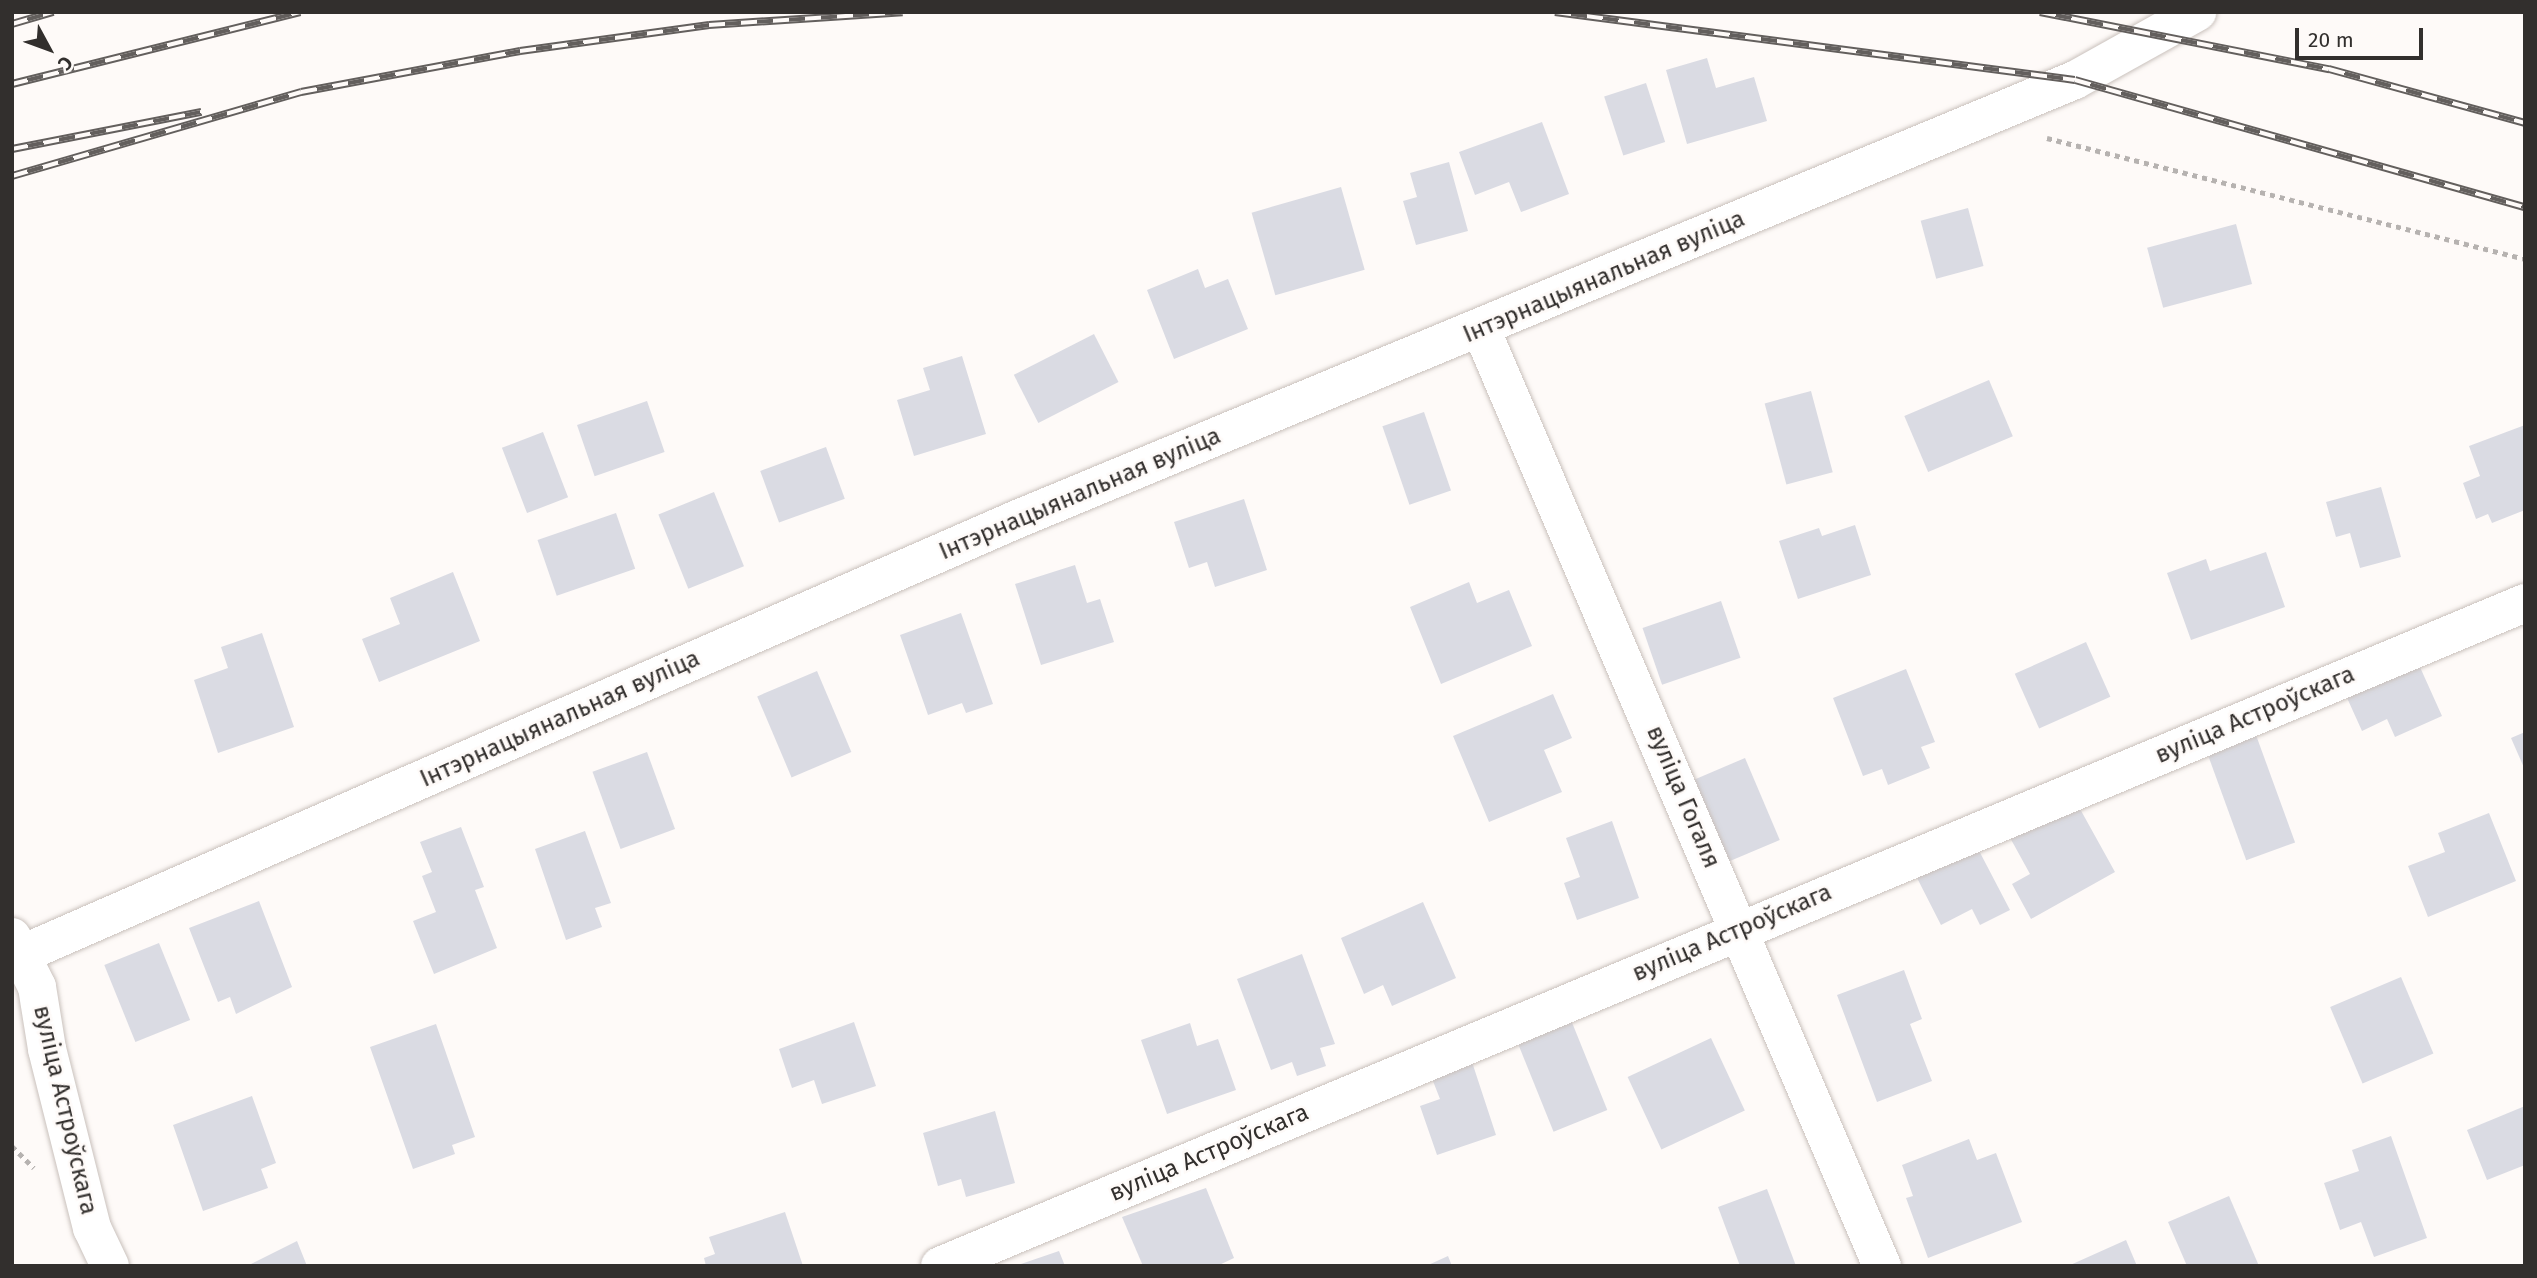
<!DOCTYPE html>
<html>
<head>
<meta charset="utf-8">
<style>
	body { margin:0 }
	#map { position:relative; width:2537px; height:1278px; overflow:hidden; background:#fefaf8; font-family:"Fira Sans",sans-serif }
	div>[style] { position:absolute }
	.building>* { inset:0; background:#dadbe3; transform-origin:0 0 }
	.path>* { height:4.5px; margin-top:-2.25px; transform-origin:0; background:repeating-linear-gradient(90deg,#b6b2b0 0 5px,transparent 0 10px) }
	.roads { filter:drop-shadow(0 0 2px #c9c1bc) drop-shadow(0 0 2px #c9c1bc) }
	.street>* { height:38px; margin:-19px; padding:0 19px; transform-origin:19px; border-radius:19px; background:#fff }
	.rail>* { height:8px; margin-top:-4px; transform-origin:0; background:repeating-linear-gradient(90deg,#fefaf8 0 16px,#635f5d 0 32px); box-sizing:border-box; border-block:2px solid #635f5d }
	span { translate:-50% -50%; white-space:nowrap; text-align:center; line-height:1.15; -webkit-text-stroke:5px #fefaf8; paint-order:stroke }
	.street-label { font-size:24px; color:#322f2d }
	.frame { position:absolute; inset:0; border:14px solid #322f2d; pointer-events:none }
	.north { position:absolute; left:14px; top:14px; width:70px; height:70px; -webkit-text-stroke:5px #fefaf8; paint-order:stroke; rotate:131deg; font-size:19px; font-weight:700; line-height:28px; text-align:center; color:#322f2d }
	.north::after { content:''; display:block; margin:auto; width:24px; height:32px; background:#322f2d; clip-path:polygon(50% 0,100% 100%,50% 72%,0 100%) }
	.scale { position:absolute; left:2295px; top:28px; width:128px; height:32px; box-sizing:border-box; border:4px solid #322f2d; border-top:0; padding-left:9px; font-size:21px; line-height:24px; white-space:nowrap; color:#322f2d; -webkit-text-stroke:5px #fefaf8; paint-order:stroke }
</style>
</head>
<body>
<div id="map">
	<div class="building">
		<i style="clip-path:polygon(1707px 58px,1716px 88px,1754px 77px,1767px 121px,1687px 144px,1666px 70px)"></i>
		<i style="left:1646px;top:83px;width:62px;height:44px;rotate:72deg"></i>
		<i style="clip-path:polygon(1542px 122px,1569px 194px,1521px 212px,1509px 182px,1475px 195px,1459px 152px)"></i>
		<i style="clip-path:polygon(1449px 162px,1468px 231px,1416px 245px,1403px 201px,1417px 197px,1410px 173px)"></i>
		<i style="left:1341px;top:187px;width:86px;height:93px;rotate:74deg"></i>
		<i style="left:1968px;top:208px;width:60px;height:49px;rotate:75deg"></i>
		<i style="left:2236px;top:224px;width:62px;height:92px;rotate:75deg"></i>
		<i style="clip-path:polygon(1198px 269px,1205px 288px,1228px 279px,1248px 329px,1174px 359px,1147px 290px)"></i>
		<i style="left:1094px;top:334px;width:54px;height:90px;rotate:63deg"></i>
		<i style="clip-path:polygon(962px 356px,986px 434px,914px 456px,897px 400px,930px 390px,923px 368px)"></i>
		<i style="left:1989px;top:380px;width:61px;height:92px;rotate:67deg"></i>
		<i style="left:1811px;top:391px;width:84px;height:48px;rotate:75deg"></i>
		<i style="left:647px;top:401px;width:54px;height:74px;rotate:71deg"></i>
		<i style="left:1424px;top:412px;width:83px;height:44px;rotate:71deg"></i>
		<i style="clip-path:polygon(2525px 425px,2525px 510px,2492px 523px,2488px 514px,2476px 519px,2463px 483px,2480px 476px,2469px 446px)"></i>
		<i style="left:543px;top:432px;width:70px;height:44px;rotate:69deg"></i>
		<i style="left:826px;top:447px;width:55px;height:70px;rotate:70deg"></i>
		<i style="clip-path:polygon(2381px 487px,2401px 557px,2360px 568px,2350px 533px,2336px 537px,2326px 502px)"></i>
		<i style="left:714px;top:492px;width:80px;height:60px;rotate:68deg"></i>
		<i style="clip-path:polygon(1244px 499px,1267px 570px,1215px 587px,1207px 562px,1189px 568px,1174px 522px)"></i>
		<i style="left:616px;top:513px;width:59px;height:83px;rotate:71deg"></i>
		<i style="clip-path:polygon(1855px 525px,1871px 575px,1798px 599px,1779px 541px,1819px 528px,1822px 536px)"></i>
		<i style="clip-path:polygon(2266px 552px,2285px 607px,2191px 640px,2167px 573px,2206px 559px,2210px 571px)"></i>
		<i style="clip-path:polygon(1075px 565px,1087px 603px,1100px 599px,1114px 642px,1041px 665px,1015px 584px)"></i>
		<i style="clip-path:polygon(453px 572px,480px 641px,379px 682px,362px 639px,400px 624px,390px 598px)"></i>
		<i style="clip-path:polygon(1469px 582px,1477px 603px,1509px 590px,1532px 646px,1441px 684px,1410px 607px)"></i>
		<i style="left:1721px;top:601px;width:60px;height:83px;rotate:71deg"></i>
		<i style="clip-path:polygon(961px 613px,993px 704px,966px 713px,962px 703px,928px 715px,900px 635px)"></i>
		<i style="clip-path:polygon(262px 633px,294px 727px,218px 753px,194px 680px,228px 668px,221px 647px)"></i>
		<i style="left:2086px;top:642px;width:60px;height:78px;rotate:66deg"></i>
		<i style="clip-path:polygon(2415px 656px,2442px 716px,2395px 737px,2387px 719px,2362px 731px,2343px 689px)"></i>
		<i style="clip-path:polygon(1906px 669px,1935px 742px,1921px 747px,1930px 768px,1888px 785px,1882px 769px,1863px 776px,1833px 698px)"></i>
		<i style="left:817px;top:671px;width:88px;height:65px;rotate:67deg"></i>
		<i style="clip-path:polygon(1553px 694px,1572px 738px,1544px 750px,1562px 792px,1489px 822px,1453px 736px)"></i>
		<i style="left:2252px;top:724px;width:126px;height:52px;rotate:70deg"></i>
		<i style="clip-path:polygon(2525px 732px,2525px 770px,2511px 738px)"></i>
		<i style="left:647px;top:752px;width:82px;height:58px;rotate:70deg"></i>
		<i style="left:1745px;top:758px;width:89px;height:56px;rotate:67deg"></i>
		<i style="clip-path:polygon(2074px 798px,2115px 872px,2031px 919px,2012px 884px,2030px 874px,2008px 834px)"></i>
		<i style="clip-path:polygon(2489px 813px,2516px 881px,2428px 917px,2408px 866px,2445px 852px,2438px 833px)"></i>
		<i style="clip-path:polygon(1612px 821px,1639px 898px,1577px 920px,1564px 883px,1580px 877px,1566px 838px)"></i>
		<i style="clip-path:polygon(461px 827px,484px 887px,475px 890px,497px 948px,434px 974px,413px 921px,436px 912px,422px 876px,432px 872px,420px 842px)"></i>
		<i style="clip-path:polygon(585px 831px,611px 903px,595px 908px,602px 927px,566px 940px,535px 849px)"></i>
		<i style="clip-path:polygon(1975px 843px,2010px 910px,1980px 925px,1972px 909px,1941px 925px,1915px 874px)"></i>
		<i style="clip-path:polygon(259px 901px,292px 987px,236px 1014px,230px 997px,218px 1002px,189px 928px)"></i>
		<i style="clip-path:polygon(1423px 902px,1456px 978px,1392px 1006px,1383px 985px,1364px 994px,1341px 938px)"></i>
		<i style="left:159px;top:943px;width:83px;height:59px;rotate:68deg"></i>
		<i style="clip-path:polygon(1302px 954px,1335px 1044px,1320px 1048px,1326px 1066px,1297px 1076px,1292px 1062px,1271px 1070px,1237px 979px)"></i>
		<i style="clip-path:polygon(1904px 970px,1922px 1019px,1910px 1024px,1932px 1081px,1877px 1102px,1837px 995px)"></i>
		<i style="left:2401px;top:977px;width:83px;height:77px;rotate:67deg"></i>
		<i style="left:1571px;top:1020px;width:97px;height:58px;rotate:68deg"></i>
		<i style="clip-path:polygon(854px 1022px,876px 1086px,822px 1104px,814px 1080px,792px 1088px,779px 1049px)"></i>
		<i style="clip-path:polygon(1190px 1023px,1197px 1046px,1218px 1039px,1236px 1090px,1167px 1114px,1141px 1040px)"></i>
		<i style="clip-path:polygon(436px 1024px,475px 1137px,452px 1145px,455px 1154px,413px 1169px,370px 1047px)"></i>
		<i style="left:1711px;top:1038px;width:80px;height:92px;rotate:65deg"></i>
		<i style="clip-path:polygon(1472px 1062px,1496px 1135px,1437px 1155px,1420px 1106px,1440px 1099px,1431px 1076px)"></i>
		<i style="clip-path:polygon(252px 1096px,276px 1163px,261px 1169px,268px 1188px,203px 1211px,173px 1125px)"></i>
		<i style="clip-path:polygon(2525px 1106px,2525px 1165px,2487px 1180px,2467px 1130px)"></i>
		<i style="clip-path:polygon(995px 1111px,1015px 1183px,966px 1197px,961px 1179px,938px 1186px,923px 1133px)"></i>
		<i style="clip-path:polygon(2391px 1136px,2427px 1238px,2374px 1257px,2361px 1222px,2340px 1230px,2324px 1183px,2359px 1171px,2352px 1150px)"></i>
		<i style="clip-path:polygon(1969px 1139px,1977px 1160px,1996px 1153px,2022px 1222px,1928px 1258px,1906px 1198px,1913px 1196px,1902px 1165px)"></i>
		<i style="clip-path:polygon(1206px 1188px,1234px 1258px,1217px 1266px,1143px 1266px,1122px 1217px)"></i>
		<i style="clip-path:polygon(1767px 1189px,1796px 1266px,1740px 1266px,1718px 1207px)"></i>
		<i style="clip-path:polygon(2229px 1196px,2259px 1266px,2187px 1266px,2168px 1222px)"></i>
		<i style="clip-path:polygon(785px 1212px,803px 1266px,706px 1266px,704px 1258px,715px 1254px,709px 1237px)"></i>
		<i style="clip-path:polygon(2126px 1240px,2137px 1266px,2068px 1266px)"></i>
		<i style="clip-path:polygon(297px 1241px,307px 1266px,247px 1266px)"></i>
		<i style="clip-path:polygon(1059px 1251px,1065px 1266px,1018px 1266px,1018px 1265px)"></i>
		<i style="clip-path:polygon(1448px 1256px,1452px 1266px,1426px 1266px)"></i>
	</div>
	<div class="path">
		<i style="left:2047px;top:138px;width:493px;rotate:14.2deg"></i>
		<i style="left:12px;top:1146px;width:31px;rotate:45deg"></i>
	</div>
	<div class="roads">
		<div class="street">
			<i style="left:1481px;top:329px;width:1019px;rotate:66.83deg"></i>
			<i style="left:12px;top:937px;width:56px;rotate:63.4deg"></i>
			<i style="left:37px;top:987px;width:63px;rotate:80.8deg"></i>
			<i style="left:47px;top:1049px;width:185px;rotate:75.9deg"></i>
			<i style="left:92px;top:1228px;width:42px;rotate:64.7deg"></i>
			<i style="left:20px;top:955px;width:1091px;rotate:-23.61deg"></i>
			<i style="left:1020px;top:518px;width:1142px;rotate:-22.55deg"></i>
			<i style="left:2075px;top:80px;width:140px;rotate:-29.1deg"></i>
			<i style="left:940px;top:1266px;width:1718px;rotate:-22.7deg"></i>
		</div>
	</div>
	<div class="rail">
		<i style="left:1555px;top:12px;width:524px;rotate:7.45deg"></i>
		<i style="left:2075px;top:80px;width:468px;rotate:15.8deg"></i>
		<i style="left:2040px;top:12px;width:295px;rotate:11.2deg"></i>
		<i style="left:2329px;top:69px;width:203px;rotate:15.4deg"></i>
		<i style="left:12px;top:24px;width:43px;rotate:-16.3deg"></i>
		<i style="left:12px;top:84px;width:297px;rotate:-14deg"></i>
		<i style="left:12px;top:149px;width:193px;rotate:-11.1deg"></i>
		<i style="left:12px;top:176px;width:301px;rotate:-16.2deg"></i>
		<i style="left:301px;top:92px;width:223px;rotate:-10.6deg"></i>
		<i style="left:520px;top:51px;width:191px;rotate:-7.8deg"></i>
		<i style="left:709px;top:25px;width:194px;rotate:-3.8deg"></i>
	</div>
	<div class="street-label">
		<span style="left:1604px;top:277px;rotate:-23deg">Інтэрнацыянальная вуліца</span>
		<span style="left:1080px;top:494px;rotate:-23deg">Інтэрнацыянальная вуліца</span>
		<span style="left:2255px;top:715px;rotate:-23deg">вуліца Астроўскага</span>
		<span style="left:560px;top:719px;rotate:-24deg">Інтэрнацыянальная вуліца</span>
		<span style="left:1683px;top:797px;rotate:67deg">вуліца Гогаля</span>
		<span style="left:1732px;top:933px;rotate:-23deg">вуліца Астроўскага</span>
		<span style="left:65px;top:1110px;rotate:77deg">вуліца Астроўскага</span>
		<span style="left:1209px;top:1153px;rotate:-23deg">вуліца Астроўскага</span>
	</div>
	<div class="frame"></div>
	<div class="north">С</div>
	<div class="scale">20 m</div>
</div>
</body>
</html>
